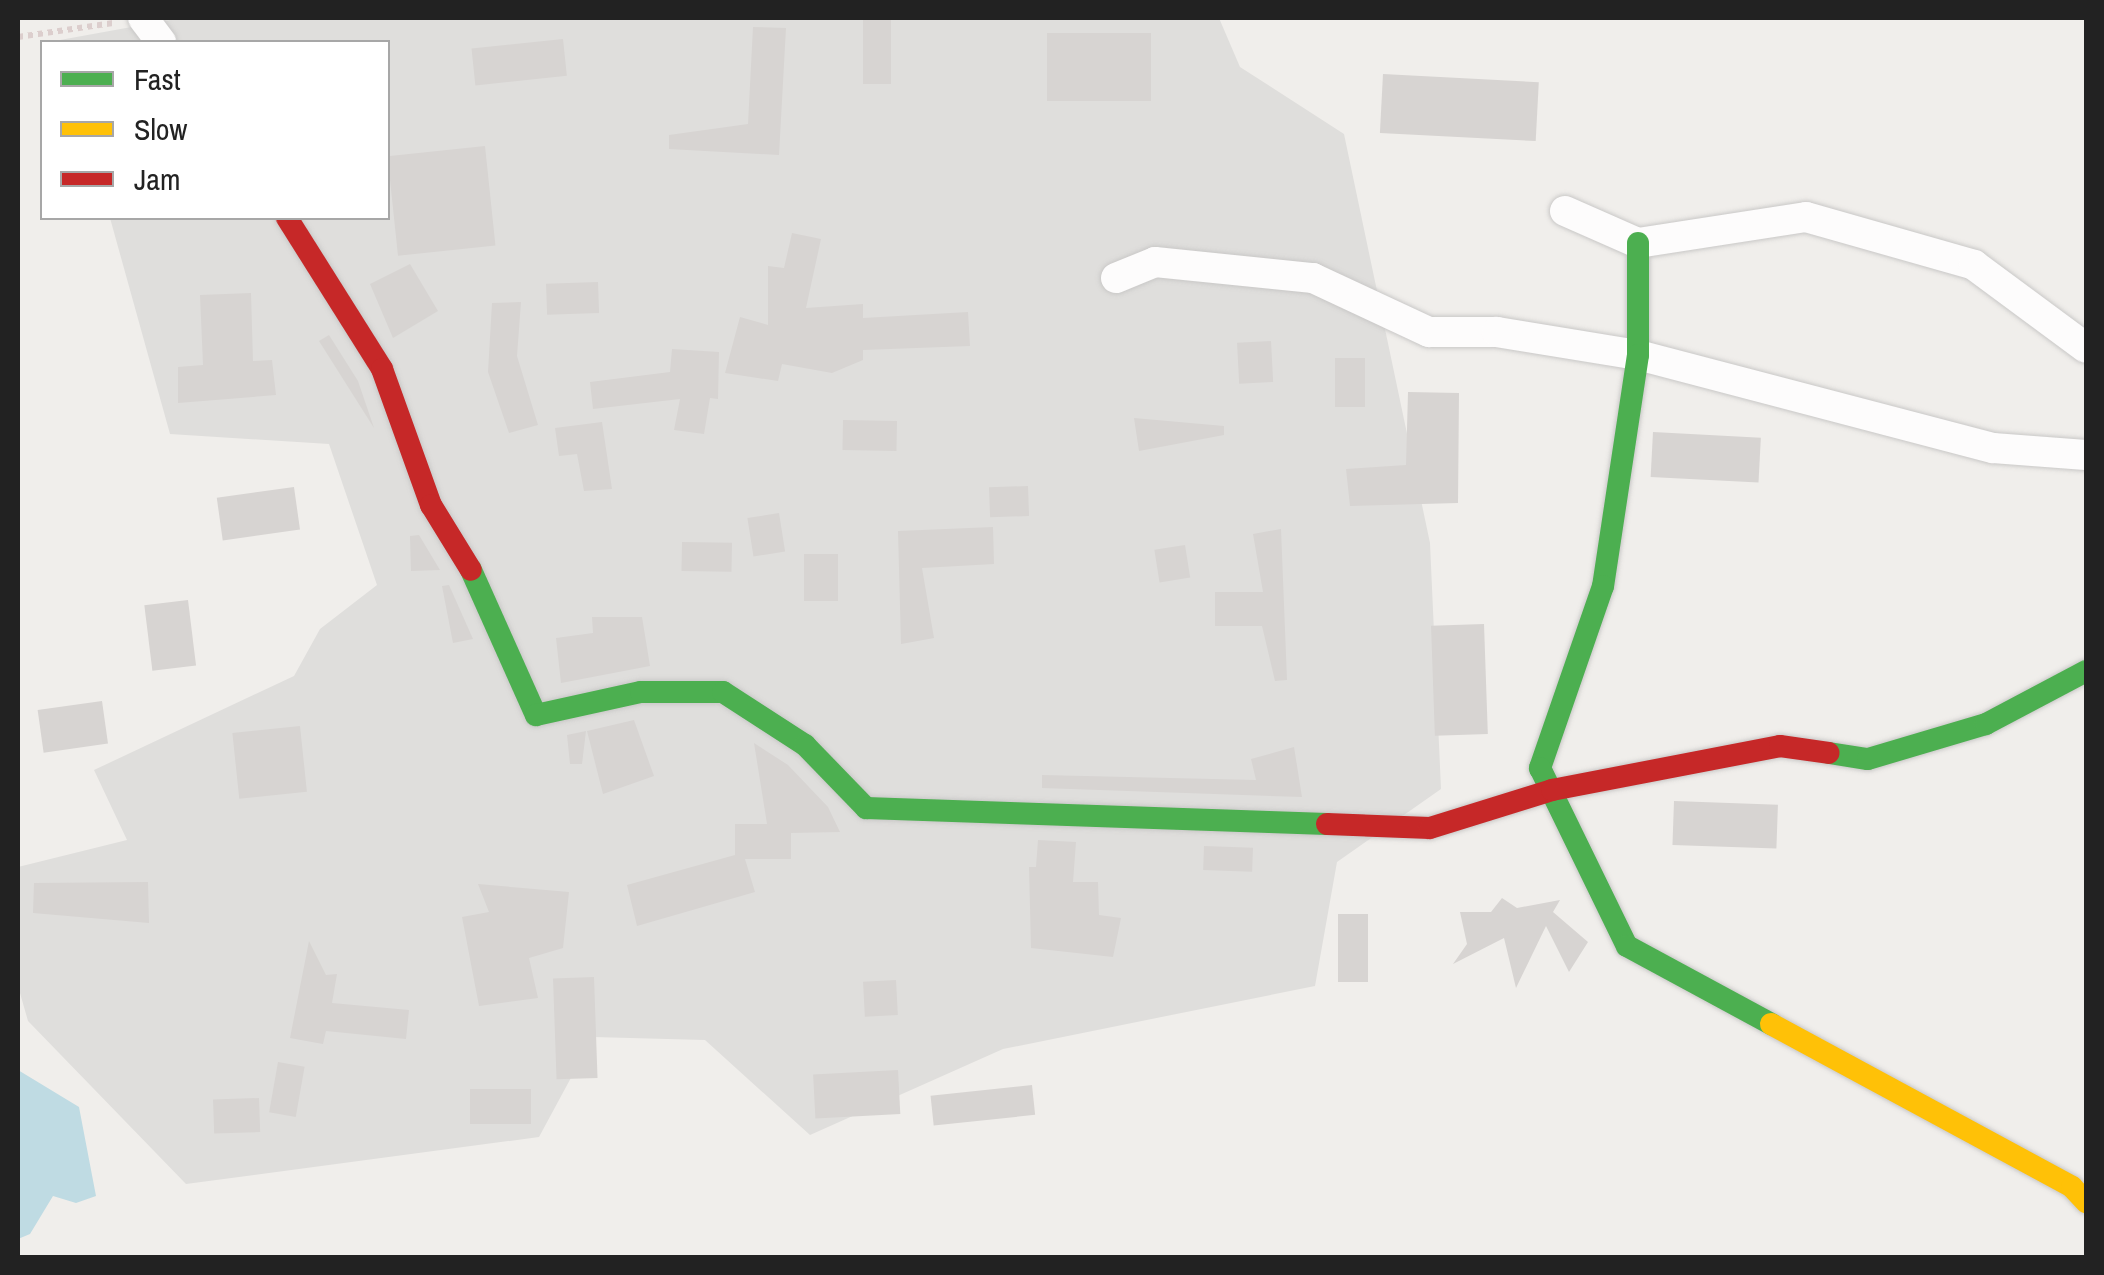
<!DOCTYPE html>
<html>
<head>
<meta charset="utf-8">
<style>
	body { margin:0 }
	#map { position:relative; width:2104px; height:1275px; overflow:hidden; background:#f0eeeb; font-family:"Archivo Narrow",sans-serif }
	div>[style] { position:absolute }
	.residential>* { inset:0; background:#dfdedc }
	.water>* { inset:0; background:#bfdbe3 }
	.building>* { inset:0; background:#d7d4d2; transform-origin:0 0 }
	.path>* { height:6px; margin-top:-3px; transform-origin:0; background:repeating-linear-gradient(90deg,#dccecd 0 5px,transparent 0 10px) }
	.roads { filter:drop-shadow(0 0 2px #c9c8c7) drop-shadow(0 0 2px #c9c8c7) }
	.street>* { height:30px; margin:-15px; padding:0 15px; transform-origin:15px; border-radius:15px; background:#fdfcfc }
	.fast>* { height:22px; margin:-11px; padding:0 11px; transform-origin:11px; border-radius:11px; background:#4caf50 }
	.slow>* { height:22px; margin:-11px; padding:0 11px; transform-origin:11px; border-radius:11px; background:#ffc107 }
	.jam>* { height:22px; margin:-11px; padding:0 11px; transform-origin:11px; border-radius:11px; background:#c62828 }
	span { translate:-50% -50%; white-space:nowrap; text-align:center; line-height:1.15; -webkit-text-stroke:10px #fff; paint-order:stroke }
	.frame { position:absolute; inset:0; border:20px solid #222; pointer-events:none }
	.legend { position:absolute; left:40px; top:40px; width:350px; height:180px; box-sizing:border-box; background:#fff; border:2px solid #a7a7a7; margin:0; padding:12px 18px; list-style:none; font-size:30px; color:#222 }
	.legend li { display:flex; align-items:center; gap:20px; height:50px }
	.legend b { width:50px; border:2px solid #a7a7a7 }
</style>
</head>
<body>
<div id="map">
	<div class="residential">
		<i style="clip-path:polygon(181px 18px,1219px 18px,1240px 67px,1344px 134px,1430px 543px,1441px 789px,1337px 862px,1315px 986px,1003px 1049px,810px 1135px,705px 1040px,593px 1037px,539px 1137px,186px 1184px,28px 1021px,18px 986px,18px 867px,127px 840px,94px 770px,294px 676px,320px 629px,377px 585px,329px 444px,170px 434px,110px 218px,388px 218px,388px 42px,60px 40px)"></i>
	</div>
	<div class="water">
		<i style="clip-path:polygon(18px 1070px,79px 1107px,96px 1196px,76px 1203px,53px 1196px,30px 1234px,18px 1239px)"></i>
	</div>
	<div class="building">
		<i style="left:863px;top:18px;width:28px;height:66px"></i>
		<i style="clip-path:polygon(753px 27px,786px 28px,779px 155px,669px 149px,669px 135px,748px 124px)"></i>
		<i style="left:1047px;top:33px;width:104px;height:68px"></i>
		<i style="left:563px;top:39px;width:37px;height:92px;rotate:84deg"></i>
		<i style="left:1383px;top:74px;width:156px;height:59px;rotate:3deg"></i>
		<i style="left:485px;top:146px;width:100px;height:98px;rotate:84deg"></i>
		<i style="clip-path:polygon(792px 233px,821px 239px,806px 308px,863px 304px,863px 318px,968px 312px,970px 346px,863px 350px,863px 360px,832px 373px,782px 364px,778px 381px,725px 373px,740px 317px,768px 325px,768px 266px,784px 268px)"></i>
		<i style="clip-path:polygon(410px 264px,438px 311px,393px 338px,370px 284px)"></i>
		<i style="left:598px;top:282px;width:31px;height:52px;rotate:88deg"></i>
		<i style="clip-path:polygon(251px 293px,253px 361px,272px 360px,276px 395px,178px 403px,178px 367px,203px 365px,200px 295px)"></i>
		<i style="clip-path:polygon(521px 302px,517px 356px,538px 425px,509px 433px,488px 372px,492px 303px)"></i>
		<i style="clip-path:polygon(329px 335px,358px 381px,374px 428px,319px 341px)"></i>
		<i style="left:1271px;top:341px;width:41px;height:34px;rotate:87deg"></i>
		<i style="clip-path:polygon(672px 349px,719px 352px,718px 399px,710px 398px,704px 434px,674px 430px,680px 399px,593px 409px,590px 382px,670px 372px)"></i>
		<i style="left:1335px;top:358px;width:30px;height:49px"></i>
		<i style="clip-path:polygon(1408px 392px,1459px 393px,1458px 503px,1350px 506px,1346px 469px,1406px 465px)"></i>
		<i style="clip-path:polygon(1134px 418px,1224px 426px,1224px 435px,1139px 451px)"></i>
		<i style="left:843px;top:420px;width:54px;height:30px;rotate:1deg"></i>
		<i style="clip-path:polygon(602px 422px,612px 489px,584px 491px,577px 454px,559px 456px,555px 428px)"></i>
		<i style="left:1653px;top:432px;width:108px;height:45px;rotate:3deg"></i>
		<i style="left:1028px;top:486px;width:30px;height:39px;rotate:88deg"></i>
		<i style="left:294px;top:487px;width:43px;height:78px;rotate:82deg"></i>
		<i style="left:779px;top:513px;width:39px;height:32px;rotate:81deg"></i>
		<i style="clip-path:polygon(993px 527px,994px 564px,922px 568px,934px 638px,901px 644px,898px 531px)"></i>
		<i style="clip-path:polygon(1281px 529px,1287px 680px,1275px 681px,1262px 626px,1215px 626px,1215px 592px,1263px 592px,1253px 534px)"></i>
		<i style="clip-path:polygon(419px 535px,440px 570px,411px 571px,410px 536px)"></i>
		<i style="left:682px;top:542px;width:50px;height:29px;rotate:1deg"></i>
		<i style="left:1185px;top:545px;width:33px;height:31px;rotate:81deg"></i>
		<i style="left:804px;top:554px;width:34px;height:47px"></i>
		<i style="clip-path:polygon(449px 585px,473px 639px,453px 643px,442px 586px)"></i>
		<i style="left:188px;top:600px;width:66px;height:44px;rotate:83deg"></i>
		<i style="clip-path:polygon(592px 617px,642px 617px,650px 666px,561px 683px,556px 638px,593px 633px)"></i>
		<i style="left:1484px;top:624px;width:110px;height:53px;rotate:88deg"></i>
		<i style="left:102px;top:701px;width:43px;height:65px;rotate:82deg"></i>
		<i style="clip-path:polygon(634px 720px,654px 776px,603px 794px,587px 731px)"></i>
		<i style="left:300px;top:726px;width:66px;height:68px;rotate:84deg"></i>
		<i style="clip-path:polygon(586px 731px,582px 764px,570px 764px,567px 735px)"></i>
		<i style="clip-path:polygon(754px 743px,788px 765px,828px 807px,840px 832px,791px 833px,791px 859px,745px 859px,755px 892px,637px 926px,627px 885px,735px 855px,735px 824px,767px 824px)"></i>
		<i style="clip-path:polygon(1294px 747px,1302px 797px,1042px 788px,1042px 775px,1256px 780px,1251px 759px)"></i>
		<i style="left:1674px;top:801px;width:104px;height:44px;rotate:2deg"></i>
		<i style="clip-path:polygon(1038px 840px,1076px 842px,1073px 882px,1098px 882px,1099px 915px,1121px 918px,1113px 957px,1031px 948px,1029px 867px,1036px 867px)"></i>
		<i style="left:1204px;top:846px;width:49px;height:24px;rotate:2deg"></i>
		<i style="clip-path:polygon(148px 882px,149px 923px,33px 913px,34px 883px)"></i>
		<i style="clip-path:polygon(478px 884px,569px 892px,563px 948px,529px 958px,538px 998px,479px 1006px,462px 917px,489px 912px)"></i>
		<i style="clip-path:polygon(1502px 898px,1517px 908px,1560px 900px,1553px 912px,1588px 942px,1569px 972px,1546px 926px,1516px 988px,1504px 938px,1453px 964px,1467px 944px,1460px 912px,1491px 912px)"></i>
		<i style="left:1338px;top:914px;width:30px;height:68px"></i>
		<i style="clip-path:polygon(309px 941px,326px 975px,337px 974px,332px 1003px,409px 1010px,406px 1039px,326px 1031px,323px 1044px,290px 1038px)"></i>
		<i style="left:594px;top:977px;width:101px;height:41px;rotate:88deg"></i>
		<i style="left:896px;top:980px;width:35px;height:33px;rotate:87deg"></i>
		<i style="left:278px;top:1062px;width:27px;height:51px;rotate:10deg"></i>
		<i style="left:898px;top:1070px;width:44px;height:85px;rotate:87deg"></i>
		<i style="left:1032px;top:1085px;width:30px;height:102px;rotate:84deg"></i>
		<i style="left:470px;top:1089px;width:61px;height:35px"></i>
		<i style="left:259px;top:1098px;width:34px;height:46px;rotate:88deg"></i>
	</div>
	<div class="path">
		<i style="left:18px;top:37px;width:96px;rotate:-8.4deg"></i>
	</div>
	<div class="roads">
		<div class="street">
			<i style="left:143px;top:18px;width:30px;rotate:53deg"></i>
			<i style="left:1565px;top:211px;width:80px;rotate:23.7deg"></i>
			<i style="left:1638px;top:243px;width:170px;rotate:-8.8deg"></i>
			<i style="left:1806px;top:217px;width:175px;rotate:15.9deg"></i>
			<i style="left:1974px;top:265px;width:139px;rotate:36.5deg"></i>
			<i style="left:1116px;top:278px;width:42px;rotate:-22.3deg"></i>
			<i style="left:1155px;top:262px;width:159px;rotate:5.8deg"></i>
			<i style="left:1313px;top:278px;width:128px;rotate:25deg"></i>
			<i style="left:1429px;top:332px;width:68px"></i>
			<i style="left:1497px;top:332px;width:143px;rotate:9.3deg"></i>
			<i style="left:1638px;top:355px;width:367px;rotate:14.7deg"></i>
			<i style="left:1993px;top:448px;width:93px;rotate:4.3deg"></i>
		</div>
		<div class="fast">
			<i style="left:1638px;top:243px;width:112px;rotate:90deg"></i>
			<i style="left:1638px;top:355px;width:234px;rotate:98.6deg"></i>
			<i style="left:1603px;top:586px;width:193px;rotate:109.1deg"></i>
			<i style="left:1540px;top:768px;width:198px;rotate:64deg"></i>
			<i style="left:1627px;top:946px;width:164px;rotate:28.4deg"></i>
			<i style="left:471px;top:570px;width:159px;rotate:65.9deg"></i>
			<i style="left:536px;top:715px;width:107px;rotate:-12.4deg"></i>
			<i style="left:641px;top:692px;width:82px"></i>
			<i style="left:723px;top:692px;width:98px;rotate:32.9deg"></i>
			<i style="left:805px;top:745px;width:88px;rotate:45.9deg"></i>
			<i style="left:866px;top:808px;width:461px;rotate:2deg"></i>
			<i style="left:1829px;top:753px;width:39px;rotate:9deg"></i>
			<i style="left:1868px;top:759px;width:123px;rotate:-16.5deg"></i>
			<i style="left:1986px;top:724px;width:113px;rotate:-27.9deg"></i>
		</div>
		<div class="slow">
			<i style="left:1771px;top:1024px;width:342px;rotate:28.4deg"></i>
			<i style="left:2072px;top:1187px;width:21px;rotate:47deg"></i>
		</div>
		<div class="jam">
			<i style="left:287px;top:218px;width:178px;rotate:57.8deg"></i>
			<i style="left:382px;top:369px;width:145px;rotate:70.2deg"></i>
			<i style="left:431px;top:505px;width:76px;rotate:58.4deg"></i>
			<i style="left:1327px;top:824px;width:103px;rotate:2.2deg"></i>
			<i style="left:1430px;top:828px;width:128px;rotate:-17.3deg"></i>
			<i style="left:1552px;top:790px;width:232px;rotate:-10.9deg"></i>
			<i style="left:1780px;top:746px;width:49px;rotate:8.1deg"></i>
		</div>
	</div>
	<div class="frame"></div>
	<ul class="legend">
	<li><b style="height:12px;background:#4caf50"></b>Fast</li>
	<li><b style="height:12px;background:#ffc107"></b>Slow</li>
	<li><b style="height:12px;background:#c62828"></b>Jam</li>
	</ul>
</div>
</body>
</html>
